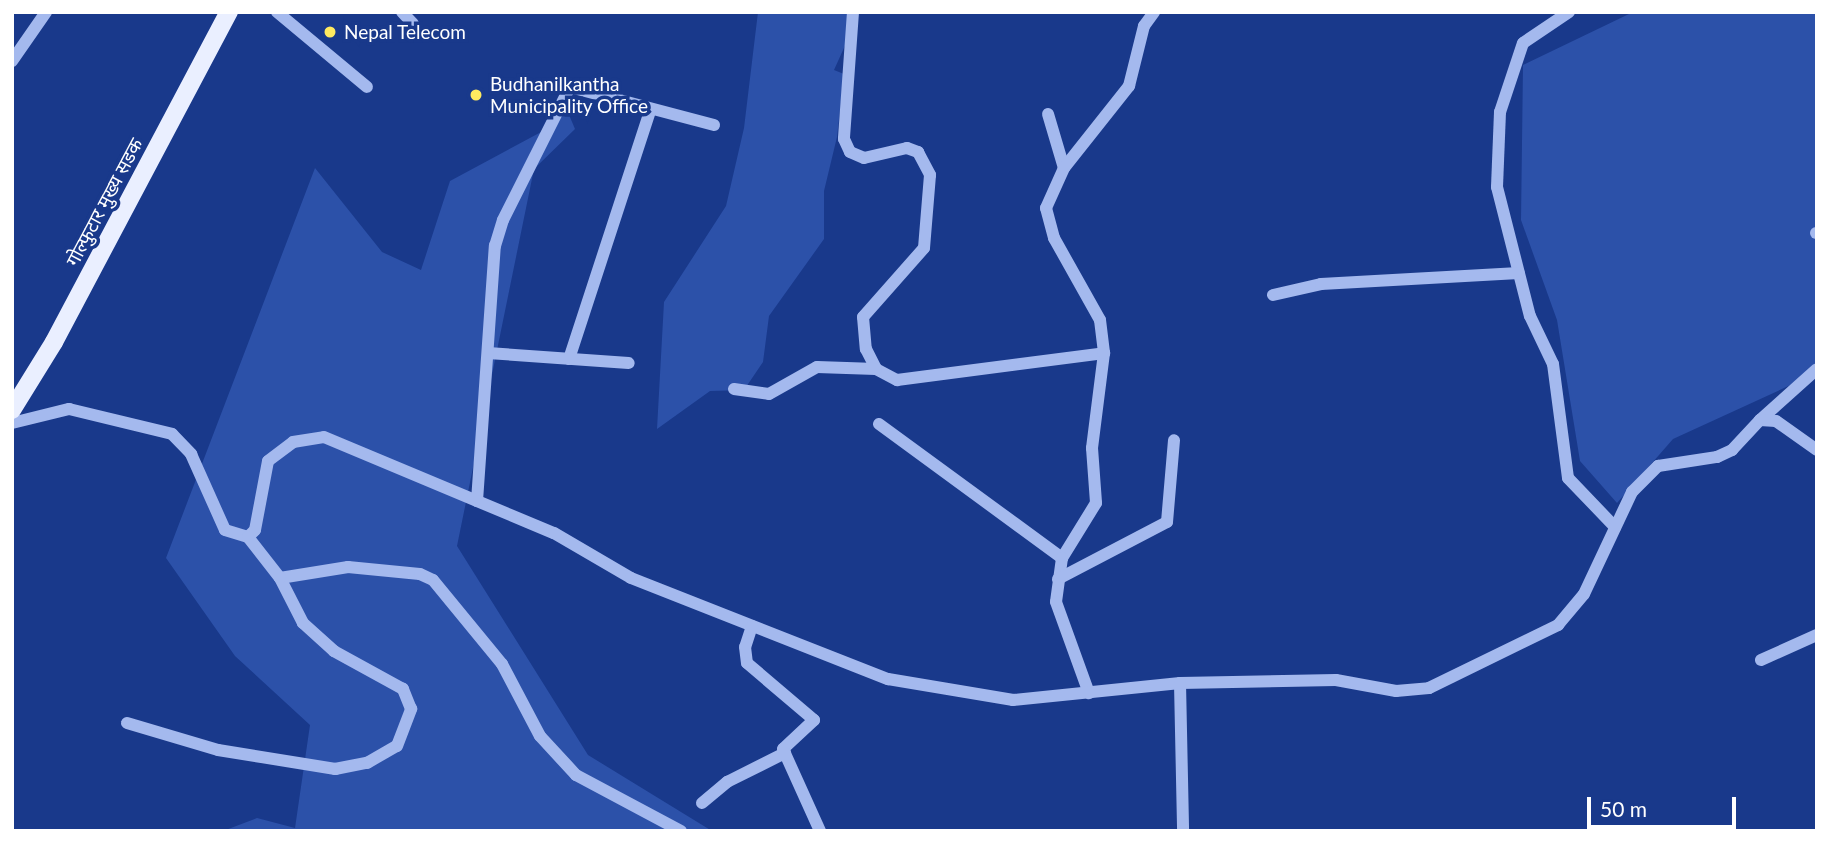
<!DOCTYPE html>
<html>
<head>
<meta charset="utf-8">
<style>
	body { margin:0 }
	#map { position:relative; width:1829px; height:843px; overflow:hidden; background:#19398b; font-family:Lato,"Noto Sans Devanagari",sans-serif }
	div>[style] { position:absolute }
	.green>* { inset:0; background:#2c51a9 }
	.minor>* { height:12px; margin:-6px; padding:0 6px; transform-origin:6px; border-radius:6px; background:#a4b9ee }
	.major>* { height:18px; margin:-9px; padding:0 9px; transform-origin:9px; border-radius:9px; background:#eaefff }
	.dots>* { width:19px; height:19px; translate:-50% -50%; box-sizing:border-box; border:4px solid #19398b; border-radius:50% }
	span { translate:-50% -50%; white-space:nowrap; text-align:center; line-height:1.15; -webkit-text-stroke:7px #19398b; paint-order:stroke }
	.poi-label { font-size:19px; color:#fff }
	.left { translate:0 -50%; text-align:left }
	.street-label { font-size:19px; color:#fff }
	.frame { position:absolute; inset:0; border:14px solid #fff; pointer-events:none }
	.scale { position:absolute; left:1587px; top:797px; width:149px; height:32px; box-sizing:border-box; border:4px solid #fff; border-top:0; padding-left:9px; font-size:21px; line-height:24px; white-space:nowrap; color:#fff; -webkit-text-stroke:5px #19398b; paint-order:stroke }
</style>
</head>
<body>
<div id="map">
	<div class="green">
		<i style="clip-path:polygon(758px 12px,848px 12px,848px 39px,834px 70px,844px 74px,837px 137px,824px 191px,824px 239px,769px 316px,763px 362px,744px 390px,710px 391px,657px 429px,664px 302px,726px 206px,744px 128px)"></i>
		<i style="clip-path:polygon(1817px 12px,1817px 361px,1795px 383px,1673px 439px,1617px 503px,1580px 461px,1557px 320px,1521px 220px,1523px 65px,1629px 14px)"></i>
		<i style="clip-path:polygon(567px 110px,575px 129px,534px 169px,457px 546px,588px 755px,712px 831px,223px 831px,257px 818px,295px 828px,310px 725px,235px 656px,166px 558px,315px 168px,382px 252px,421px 270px,450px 181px,556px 124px)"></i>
	</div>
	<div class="minor">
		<i style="left:277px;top:12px;width:117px;rotate:39.8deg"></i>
		<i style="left:402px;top:12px;width:16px;rotate:47deg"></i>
		<i style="left:853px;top:12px;width:127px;rotate:94.1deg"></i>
		<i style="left:844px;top:139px;width:14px;rotate:65deg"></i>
		<i style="left:850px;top:152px;width:15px;rotate:23deg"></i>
		<i style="left:864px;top:158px;width:44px;rotate:-13.1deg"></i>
		<i style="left:907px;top:148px;width:12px;rotate:20deg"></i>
		<i style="left:918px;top:152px;width:26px;rotate:62deg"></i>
		<i style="left:930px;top:175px;width:73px;rotate:94.7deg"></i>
		<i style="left:924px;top:248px;width:92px;rotate:131.5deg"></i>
		<i style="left:863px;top:317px;width:32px;rotate:85deg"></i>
		<i style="left:866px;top:349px;width:22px;rotate:63deg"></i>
		<i style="left:876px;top:369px;width:24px;rotate:28deg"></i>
		<i style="left:897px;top:380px;width:209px;rotate:-7.4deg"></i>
		<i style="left:1104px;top:353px;width:96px;rotate:97.2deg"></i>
		<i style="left:1092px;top:448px;width:55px;rotate:85.8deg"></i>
		<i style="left:1096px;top:503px;width:65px;rotate:121.7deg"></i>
		<i style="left:1569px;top:12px;width:55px;rotate:146deg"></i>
		<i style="left:1523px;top:43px;width:73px;rotate:108.4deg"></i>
		<i style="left:1500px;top:112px;width:75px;rotate:92.3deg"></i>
		<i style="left:1497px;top:187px;width:133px;rotate:75.7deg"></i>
		<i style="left:1530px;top:316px;width:53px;rotate:64.4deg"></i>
		<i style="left:1553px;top:364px;width:115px;rotate:82.5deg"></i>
		<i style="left:1568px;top:478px;width:68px;rotate:46.2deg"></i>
		<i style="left:12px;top:61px;width:60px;rotate:-55.2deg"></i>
		<i style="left:1048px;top:114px;width:56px;rotate:73.5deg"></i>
		<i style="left:1064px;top:168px;width:44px;rotate:114.2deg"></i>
		<i style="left:1046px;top:208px;width:31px;rotate:75deg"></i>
		<i style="left:1054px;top:238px;width:94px;rotate:60.7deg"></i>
		<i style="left:1100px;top:320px;width:33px;rotate:83deg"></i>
		<i style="left:1064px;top:168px;width:105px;rotate:-51.6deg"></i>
		<i style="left:1129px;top:86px;width:62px;rotate:-76deg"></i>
		<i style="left:1144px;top:26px;width:17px;rotate:-54deg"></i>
		<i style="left:1816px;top:233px;width:1px"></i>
		<i style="left:1273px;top:295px;width:49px;rotate:-12.9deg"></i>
		<i style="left:1321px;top:284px;width:198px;rotate:-3.2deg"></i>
		<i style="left:488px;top:353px;width:141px;rotate:4.1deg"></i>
		<i style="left:569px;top:359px;width:261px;rotate:-71.9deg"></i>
		<i style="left:734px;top:389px;width:35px;rotate:8deg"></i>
		<i style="left:769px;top:394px;width:55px;rotate:-29.4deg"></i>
		<i style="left:817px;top:367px;width:59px;rotate:1.9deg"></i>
		<i style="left:1760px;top:420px;width:76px;rotate:-41.8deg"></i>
		<i style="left:12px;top:423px;width:59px;rotate:-13.8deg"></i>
		<i style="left:69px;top:409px;width:106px;rotate:13.6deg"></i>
		<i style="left:172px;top:434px;width:28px;rotate:46deg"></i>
		<i style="left:191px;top:454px;width:83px;rotate:65.9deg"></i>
		<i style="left:225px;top:530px;width:24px;rotate:17deg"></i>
		<i style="left:879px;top:424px;width:227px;rotate:36.2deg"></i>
		<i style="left:1062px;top:558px;width:44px;rotate:97.8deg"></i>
		<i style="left:1056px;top:602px;width:97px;rotate:70.1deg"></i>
		<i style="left:477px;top:501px;width:256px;rotate:-86deg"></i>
		<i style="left:495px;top:246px;width:27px;rotate:-73deg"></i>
		<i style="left:503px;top:220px;width:149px;rotate:-63.3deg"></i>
		<i style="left:570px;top:87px;width:149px;rotate:14.8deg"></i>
		<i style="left:248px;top:537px;width:10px;rotate:-45deg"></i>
		<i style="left:255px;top:530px;width:70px;rotate:-79.3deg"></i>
		<i style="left:268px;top:461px;width:31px;rotate:-37deg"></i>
		<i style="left:293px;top:442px;width:31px;rotate:-9deg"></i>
		<i style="left:324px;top:437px;width:249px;rotate:22.7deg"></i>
		<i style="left:554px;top:533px;width:89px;rotate:30.3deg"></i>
		<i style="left:631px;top:578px;width:276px;rotate:21.5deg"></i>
		<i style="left:888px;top:679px;width:127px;rotate:9.5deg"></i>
		<i style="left:1013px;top:700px;width:168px;rotate:-5.8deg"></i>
		<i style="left:1180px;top:683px;width:156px;rotate:-1.1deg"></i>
		<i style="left:1336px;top:680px;width:61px;rotate:10.4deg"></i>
		<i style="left:1396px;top:691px;width:33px;rotate:-5deg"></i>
		<i style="left:1429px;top:688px;width:144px;rotate:-26deg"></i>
		<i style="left:1558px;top:625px;width:40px;rotate:-50deg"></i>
		<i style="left:1584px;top:594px;width:113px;rotate:-64.8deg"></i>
		<i style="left:1632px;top:492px;width:37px;rotate:-45deg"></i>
		<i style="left:1658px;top:466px;width:60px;rotate:-8.7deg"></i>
		<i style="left:1717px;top:457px;width:17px;rotate:-25deg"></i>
		<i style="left:1732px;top:450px;width:41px;rotate:-47deg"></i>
		<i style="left:1760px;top:420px;width:16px;rotate:4deg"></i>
		<i style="left:1776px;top:421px;width:50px;rotate:35.3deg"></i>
		<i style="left:280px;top:578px;width:69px;rotate:-9.2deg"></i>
		<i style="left:348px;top:567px;width:72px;rotate:5.6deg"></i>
		<i style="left:420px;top:574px;width:14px;rotate:25deg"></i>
		<i style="left:433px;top:580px;width:109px;rotate:50.6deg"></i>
		<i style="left:502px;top:664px;width:81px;rotate:62.2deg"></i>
		<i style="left:540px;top:736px;width:53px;rotate:47.3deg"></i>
		<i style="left:576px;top:775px;width:119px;rotate:28.1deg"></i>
		<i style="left:1058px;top:579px;width:123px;rotate:-27.6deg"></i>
		<i style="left:1167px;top:522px;width:82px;rotate:-85.1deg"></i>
		<i style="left:752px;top:626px;width:22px;rotate:108deg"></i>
		<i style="left:745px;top:647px;width:16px;rotate:83deg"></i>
		<i style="left:747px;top:663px;width:88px;rotate:40.4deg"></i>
		<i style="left:814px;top:720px;width:42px;rotate:136.9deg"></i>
		<i style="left:783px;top:749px;width:90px;rotate:65.7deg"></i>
		<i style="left:1761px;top:660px;width:61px;rotate:-24.1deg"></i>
		<i style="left:1180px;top:683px;width:148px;rotate:88.8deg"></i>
		<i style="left:127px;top:723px;width:95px;rotate:16.5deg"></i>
		<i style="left:218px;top:750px;width:119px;rotate:9.2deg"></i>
		<i style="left:335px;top:769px;width:33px;rotate:-11deg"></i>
		<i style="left:367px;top:763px;width:34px;rotate:-30deg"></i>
		<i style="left:397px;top:746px;width:40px;rotate:-69deg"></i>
		<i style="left:411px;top:709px;width:22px;rotate:-112deg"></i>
		<i style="left:403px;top:689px;width:79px;rotate:-151.2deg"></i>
		<i style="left:334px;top:651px;width:42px;rotate:-137.9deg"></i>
		<i style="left:303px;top:623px;width:51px;rotate:-117.1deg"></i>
		<i style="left:280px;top:578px;width:52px;rotate:-128deg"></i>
		<i style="left:702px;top:803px;width:33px;rotate:-40deg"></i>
		<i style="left:727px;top:782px;width:65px;rotate:-26.6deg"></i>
	</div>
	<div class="major">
		<i style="left:12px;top:410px;width:80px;rotate:-58.3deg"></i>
		<i style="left:54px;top:342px;width:374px;rotate:-62.1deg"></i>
	</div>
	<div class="dots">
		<i style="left:330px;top:32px;background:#ffea60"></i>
		<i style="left:476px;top:95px;background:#ffea60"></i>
	</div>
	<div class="poi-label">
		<span class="left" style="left:344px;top:32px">Nepal Telecom</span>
		<span class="left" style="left:490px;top:95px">Budhanilkantha<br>Municipality Office</span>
	</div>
	<div class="street-label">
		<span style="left:104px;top:202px;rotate:-62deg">गोल्फुटार मुख्य सडक</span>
	</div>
	<div class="frame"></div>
	<div class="scale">50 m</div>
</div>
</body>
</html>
